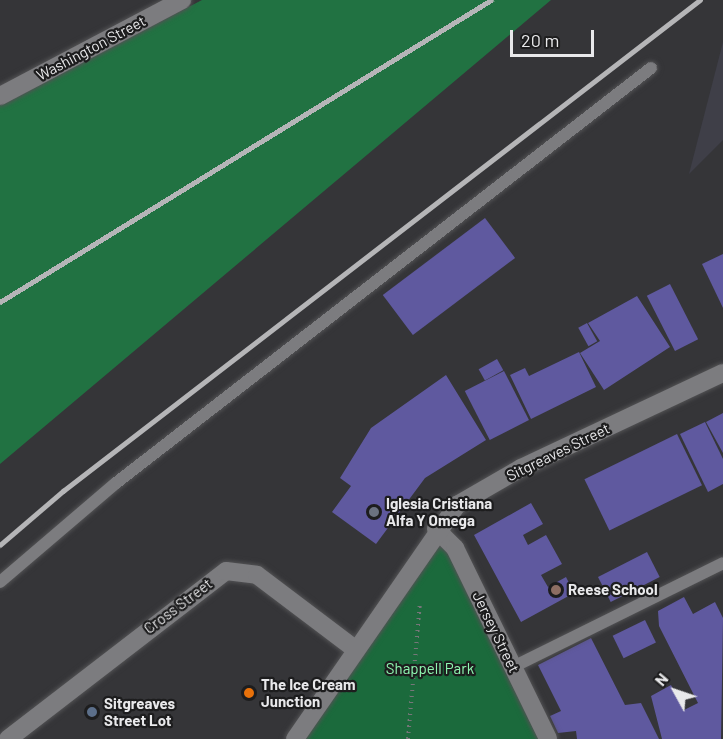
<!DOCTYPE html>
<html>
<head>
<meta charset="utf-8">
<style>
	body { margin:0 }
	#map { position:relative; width:723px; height:739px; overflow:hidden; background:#353538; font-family:Barlow,sans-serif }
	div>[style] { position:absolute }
	.built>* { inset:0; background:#3f3f48 }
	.green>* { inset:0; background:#1b6a3c }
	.forest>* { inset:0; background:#217242 }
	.building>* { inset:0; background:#5f599f; transform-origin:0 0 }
	.path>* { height:4px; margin-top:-2px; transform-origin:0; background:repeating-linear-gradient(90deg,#767679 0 1.5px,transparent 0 6px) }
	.roads { filter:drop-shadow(0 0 2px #525254) drop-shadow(0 0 2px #525254) }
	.lane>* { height:12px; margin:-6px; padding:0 6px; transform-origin:6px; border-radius:6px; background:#7c7c7f }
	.street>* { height:18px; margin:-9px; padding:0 9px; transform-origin:9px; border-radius:9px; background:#7c7c7f }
	.rail>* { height:4.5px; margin:-2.25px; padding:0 2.25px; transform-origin:2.25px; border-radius:2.25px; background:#b5b5b7 }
	.dots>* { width:16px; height:16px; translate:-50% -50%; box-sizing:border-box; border:3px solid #1d1d1e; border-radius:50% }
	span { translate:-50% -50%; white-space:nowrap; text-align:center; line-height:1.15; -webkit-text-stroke:4.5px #1d1d1e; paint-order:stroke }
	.street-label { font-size:15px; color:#e9e9eb }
	.poi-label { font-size:15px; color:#e9e9eb; font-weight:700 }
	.left { translate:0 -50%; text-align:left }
	.park-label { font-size:15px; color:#90f8b2 }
	.north { position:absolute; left:645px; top:661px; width:60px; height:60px; -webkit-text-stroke:4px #1d1d1e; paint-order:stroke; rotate:310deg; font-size:16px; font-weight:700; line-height:24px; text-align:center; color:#e9e9eb }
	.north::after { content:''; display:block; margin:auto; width:21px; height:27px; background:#e9e9eb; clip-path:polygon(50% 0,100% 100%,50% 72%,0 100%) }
	.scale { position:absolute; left:510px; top:30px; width:84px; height:27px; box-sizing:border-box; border:3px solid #e9e9eb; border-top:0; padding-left:8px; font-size:18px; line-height:21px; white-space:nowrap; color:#e9e9eb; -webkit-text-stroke:4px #1d1d1e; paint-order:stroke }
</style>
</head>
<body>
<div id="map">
	<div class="built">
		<i style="clip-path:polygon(723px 42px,723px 140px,689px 174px)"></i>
	</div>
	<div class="green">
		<i style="clip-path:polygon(436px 529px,544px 739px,303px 739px)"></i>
	</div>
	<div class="forest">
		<i style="clip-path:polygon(202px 0,551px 0,0 464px,0 105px)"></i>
	</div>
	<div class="building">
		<i style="left:485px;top:218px;width:50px;height:128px;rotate:53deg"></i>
		<i style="clip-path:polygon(723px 254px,723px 308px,702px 264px)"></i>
		<i style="left:670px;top:284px;width:62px;height:26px;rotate:63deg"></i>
		<i style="clip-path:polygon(637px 296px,670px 347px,604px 390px,580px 353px,600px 341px,588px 323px)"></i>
		<i style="left:587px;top:323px;width:21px;height:10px;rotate:61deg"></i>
		<i style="clip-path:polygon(579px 352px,596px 387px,531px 419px,510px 375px,525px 368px,529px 376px)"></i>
		<i style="left:497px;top:359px;width:13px;height:21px;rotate:61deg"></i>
		<i style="left:504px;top:371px;width:55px;height:44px;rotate:63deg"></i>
		<i style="clip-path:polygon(446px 375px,486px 440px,425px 478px,376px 544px,332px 512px,351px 486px,340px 478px,371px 428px)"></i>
		<i style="clip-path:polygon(723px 413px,723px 453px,706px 422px)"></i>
		<i style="clip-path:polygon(705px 422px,723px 459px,723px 484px,708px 492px,680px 434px)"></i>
		<i style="left:677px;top:434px;width:57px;height:103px;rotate:64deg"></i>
		<i style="clip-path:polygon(531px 503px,543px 524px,523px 535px,528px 545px,546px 535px,562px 564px,541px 575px,548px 587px,566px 577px,574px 593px,521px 622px,474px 535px)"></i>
		<i style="left:647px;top:552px;width:28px;height:55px;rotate:63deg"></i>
		<i style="clip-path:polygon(684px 597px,693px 614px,715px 602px,723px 618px,721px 739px,662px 739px,651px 696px,671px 685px,684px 710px,698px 703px,659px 626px,658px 611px)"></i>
		<i style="left:645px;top:620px;width:25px;height:36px;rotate:64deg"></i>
		<i style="clip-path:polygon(591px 638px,625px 705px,641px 703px,659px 739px,577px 739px,576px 731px,558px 733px,550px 716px,561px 711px,538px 665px)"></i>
	</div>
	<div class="path">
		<i style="left:408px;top:739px;width:137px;rotate:-85deg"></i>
	</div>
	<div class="roads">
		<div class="lane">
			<i style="left:0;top:582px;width:153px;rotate:-40.5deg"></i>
			<i style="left:116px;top:483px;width:677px;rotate:-37.8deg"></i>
			<i style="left:513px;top:667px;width:234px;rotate:-26.3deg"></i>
		</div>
		<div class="street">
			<i style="left:0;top:96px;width:206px;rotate:-27.8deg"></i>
			<i style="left:436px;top:529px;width:27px;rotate:45deg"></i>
			<i style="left:455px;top:548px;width:212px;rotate:64deg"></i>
			<i style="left:8px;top:739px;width:275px;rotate:-37.6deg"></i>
			<i style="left:226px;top:571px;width:31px;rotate:7deg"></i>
			<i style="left:257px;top:575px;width:124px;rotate:37.1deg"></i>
			<i style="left:295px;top:739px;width:285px;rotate:-55.3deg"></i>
			<i style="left:457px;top:505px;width:74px;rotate:-30deg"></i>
			<i style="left:521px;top:468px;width:223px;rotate:-25.2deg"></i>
		</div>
	</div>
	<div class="rail">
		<i style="left:0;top:302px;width:576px;rotate:-31.59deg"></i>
		<i style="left:0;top:545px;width:83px;rotate:-40.6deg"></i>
		<i style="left:63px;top:491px;width:804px;rotate:-37.63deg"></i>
	</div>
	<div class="dots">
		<i style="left:374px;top:512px;background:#6b7280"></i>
		<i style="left:556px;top:590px;background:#8d6e63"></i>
		<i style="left:249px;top:693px;background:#e8710a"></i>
		<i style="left:92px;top:712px;background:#5c6f8a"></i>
	</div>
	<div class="street-label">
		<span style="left:91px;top:48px;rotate:-28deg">Washington Street</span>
		<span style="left:558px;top:452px;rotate:-26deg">Sitgreaves Street</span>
		<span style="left:178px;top:606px;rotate:-37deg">Cross Street</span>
		<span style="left:496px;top:632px;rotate:64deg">Jersey Street</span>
	</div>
	<div class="poi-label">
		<span class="left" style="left:386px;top:512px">Iglesia Cristiana<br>Alfa Y Omega</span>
		<span class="left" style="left:568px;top:590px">Reese School</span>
		<span class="left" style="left:261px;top:693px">The Ice Cream<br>Junction</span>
		<span class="left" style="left:104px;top:712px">Sitgreaves<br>Street Lot</span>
	</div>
	<div class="park-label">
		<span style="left:430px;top:669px">Shappell Park</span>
	</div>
	<div class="north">N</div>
	<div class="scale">20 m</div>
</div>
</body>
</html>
